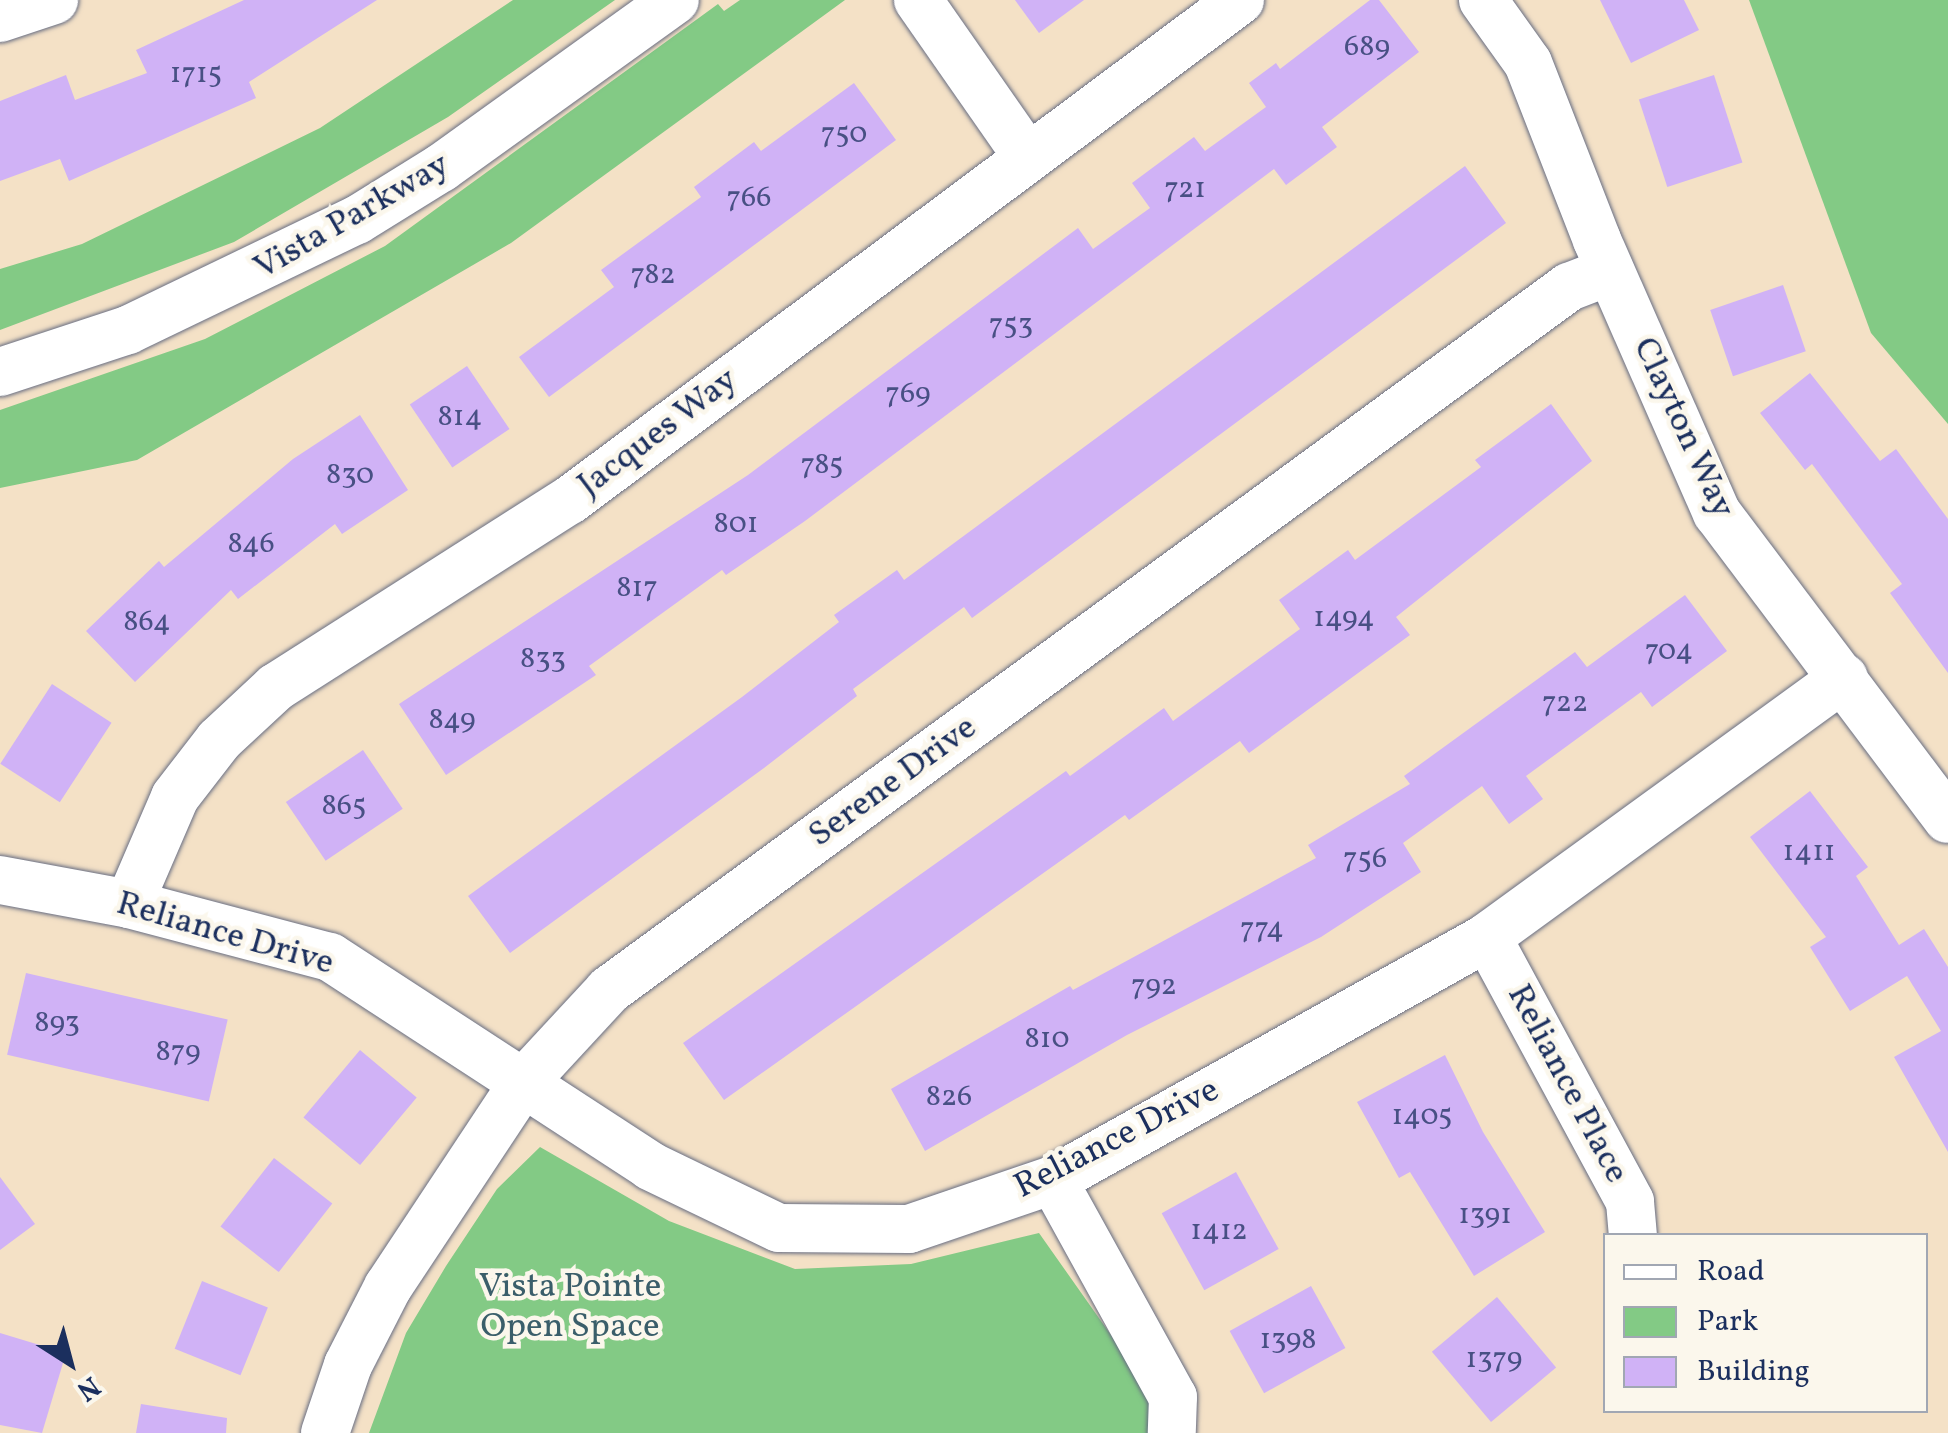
<!DOCTYPE html>
<html>
<head>
<meta charset="utf-8">
<style>
	body { margin:0 }
	#map { position:relative; width:1948px; height:1433px; overflow:hidden; background:#f4e1c6; font-family:Vollkorn,serif }
	div>[style] { position:absolute }
	.green>* { inset:0; background:#83ca85 }
	.building>* { inset:0; background:#d0b2f6; transform-origin:0 0 }
	.roads { filter:drop-shadow(0 0 2px #676d82) drop-shadow(0 0 2px #676d82) }
	.minor>* { height:48px; margin:-24px; padding:0 24px; transform-origin:24px; border-radius:24px; background:#fff }
	span { translate:-50% -50%; white-space:nowrap; text-align:center; line-height:1.15; -webkit-text-stroke:9px #fbf7ec; paint-order:stroke }
	.number-label { font-size:30px; color:#485084 }
	.number-label span { -webkit-text-stroke-width:0 }
	.street-label { font-size:35px; color:#1b2f5e }
	.park-label { font-size:35px; color:#3a5e6a }
	.legend { position:absolute; left:1603px; top:1233px; width:325px; height:180px; box-sizing:border-box; background:#fbf7ec; border:2px solid #a1a7b3; margin:0; padding:12px 18px; list-style:none; font-size:30px; color:#1b2f5e }
	.legend li { display:flex; align-items:center; gap:20px; height:50px }
	.legend b { width:50px; border:2px solid #a1a7b3 }
	.north { position:absolute; left:20px; top:1313px; width:100px; height:100px; -webkit-text-stroke:8px #fbf7ec; paint-order:stroke; rotate:144deg; font-size:28px; font-weight:700; line-height:40px; text-align:center; color:#1b2f5e }
	.north::after { content:''; display:block; margin:auto; width:35px; height:45px; background:#1b2f5e; clip-path:polygon(50% 0,100% 100%,50% 72%,0 100%) }
</style>
</head>
<body>
<div id="map">
	<div class="green">
		<i style="clip-path:polygon(513px 0,615px 0,448px 117px,234px 242px,0 330px,0 269px,82px 244px,320px 128px)"></i>
		<i style="clip-path:polygon(740px 0,845px 0,511px 243px,137px 460px,0 488px,0 410px,205px 339px,385px 246px,718px 4px,724px 11px)"></i>
		<i style="clip-path:polygon(1749px 0,1948px 0,1948px 424px,1871px 333px)"></i>
		<i style="clip-path:polygon(540px 1147px,669px 1221px,795px 1269px,911px 1264px,1039px 1233px,1180px 1433px,369px 1433px,406px 1333px,446px 1266px,497px 1189px)"></i>
	</div>
	<div class="building">
		<i style="clip-path:polygon(244px 0,377px 0,249px 82px,256px 98px,69px 181px,60px 159px,0 181px,0 101px,66px 75px,75px 100px,147px 73px,136px 50px)"></i>
		<i style="clip-path:polygon(1015px 0,1084px 0,1039px 33px)"></i>
		<i style="clip-path:polygon(1370px 0,1379px 0,1419px 52px,1322px 127px,1337px 147px,1286px 185px,1274px 169px,805px 521px,726px 575px,722px 570px,589px 666px,596px 675px,446px 775px,399px 704px,748px 475px,1078px 228px,1093px 249px,1150px 208px,1132px 183px,1194px 137px,1205px 151px,1266px 107px,1249px 83px,1276px 63px,1280px 69px)"></i>
		<i style="clip-path:polygon(1600px 0,1684px 0,1699px 30px,1631px 63px)"></i>
		<i style="left:1714px;top:75px;width:92px;height:79px;rotate:72deg"></i>
		<i style="clip-path:polygon(854px 83px,896px 140px,549px 397px,519px 357px,614px 287px,601px 270px,701px 197px,694px 187px,754px 142px,761px 151px)"></i>
		<i style="clip-path:polygon(1465px 166px,1506px 223px,972px 618px,964px 607px,853px 689px,857px 696px,764px 768px,510px 953px,468px 896px,742px 697px,839px 622px,834px 615px,897px 570px,904px 580px)"></i>
		<i style="left:1783px;top:285px;width:70px;height:77px;rotate:71deg"></i>
		<i style="left:467px;top:366px;width:76px;height:69px;rotate:56deg"></i>
		<i style="clip-path:polygon(1810px 373px,1880px 461px,1896px 449px,1948px 519px,1948px 673px,1890px 593px,1902px 584px,1812px 464px,1805px 470px,1760px 413px)"></i>
		<i style="clip-path:polygon(1551px 404px,1592px 461px,1396px 617px,1410px 635px,1249px 753px,1240px 741px,1129px 820px,1125px 815px,724px 1100px,683px 1043px,1066px 771px,1070px 776px,1164px 708px,1173px 721px,1300px 629px,1279px 600px,1348px 550px,1355px 560px,1481px 467px,1475px 460px)"></i>
		<i style="clip-path:polygon(360px 415px,408px 490px,342px 534px,335px 524px,238px 599px,231px 590px,135px 682px,86px 631px,159px 561px,164px 567px,293px 459px)"></i>
		<i style="clip-path:polygon(1685px 595px,1727px 651px,1652px 707px,1641px 692px,1526px 776px,1543px 799px,1509px 824px,1482px 786px,1403px 843px,1421px 872px,1321px 937px,1127px 1035px,925px 1151px,891px 1089px,1070px 986px,1073px 990px,1316px 858px,1308px 845px,1410px 784px,1404px 776px,1575px 652px,1587px 667px)"></i>
		<i style="left:52px;top:684px;width:71px;height:95px;rotate:33deg"></i>
		<i style="left:363px;top:750px;width:71px;height:93px;rotate:56deg"></i>
		<i style="clip-path:polygon(1810px 791px,1868px 867px,1856px 876px,1899px 945px,1924px 929px,1948px 967px,1948px 1152px,1894px 1057px,1941px 1031px,1907px 976px,1850px 1011px,1810px 947px,1826px 937px,1750px 837px)"></i>
		<i style="left:26px;top:973px;width:207px;height:84px;rotate:13deg"></i>
		<i style="left:360px;top:1050px;width:74px;height:88px;rotate:40deg"></i>
		<i style="clip-path:polygon(1445px 1055px,1483px 1132px,1545px 1232px,1474px 1276px,1410px 1172px,1399px 1178px,1357px 1102px)"></i>
		<i style="left:274px;top:1158px;width:74px;height:87px;rotate:38deg"></i>
		<i style="left:1236px;top:1172px;width:88px;height:85px;rotate:61deg"></i>
		<i style="clip-path:polygon(0 1177px,35px 1224px,0 1250px)"></i>
		<i style="left:202px;top:1281px;width:71px;height:73px;rotate:22deg"></i>
		<i style="left:1311px;top:1286px;width:71px;height:93px;rotate:61deg"></i>
		<i style="left:1497px;top:1297px;width:92px;height:85px;rotate:50deg"></i>
		<i style="clip-path:polygon(0 1333px,66px 1353px,42px 1433px,0 1425px)"></i>
		<i style="clip-path:polygon(141px 1404px,227px 1418px,226px 1433px,136px 1433px)"></i>
	</div>
	<div class="roads">
		<div class="minor">
			<i style="left:918px;top:0;width:189px;rotate:55.1deg"></i>
			<i style="left:1483px;top:0;width:77px;rotate:54.5deg"></i>
			<i style="left:1528px;top:63px;width:190px;rotate:68.7deg"></i>
			<i style="left:1597px;top:240px;width:298px;rotate:66.3deg"></i>
			<i style="left:1717px;top:513px;width:383px;rotate:53deg"></i>
			<i style="left:0;top:18px;width:57px;rotate:-18.4deg"></i>
			<i style="left:0;top:372px;width:135px;rotate:-18.2deg"></i>
			<i style="left:128px;top:330px;width:254px;rotate:-25.7deg"></i>
			<i style="left:357px;top:220px;width:99px;rotate:-31.8deg"></i>
			<i style="left:441px;top:168px;width:288px;rotate:-35.7deg"></i>
			<i style="left:0;top:880px;width:131px;rotate:10.5deg"></i>
			<i style="left:129px;top:904px;width:208px;rotate:14.8deg"></i>
			<i style="left:330px;top:957px;width:382px;rotate:33.1deg"></i>
			<i style="left:650px;top:1166px;width:143px;rotate:25.7deg"></i>
			<i style="left:779px;top:1228px;width:130px;rotate:0.4deg"></i>
			<i style="left:909px;top:1229px;width:152px;rotate:-18.8deg"></i>
			<i style="left:1053px;top:1180px;width:497px;rotate:-29.2deg"></i>
			<i style="left:1487px;top:937px;width:441px;rotate:-36deg"></i>
			<i style="left:129px;top:904px;width:116px;rotate:-66.7deg"></i>
			<i style="left:175px;top:797px;width:72px;rotate:-52.3deg"></i>
			<i style="left:219px;top:740px;width:78px;rotate:-42.9deg"></i>
			<i style="left:276px;top:687px;width:348px;rotate:-32.5deg"></i>
			<i style="left:570px;top:500px;width:836px;rotate:-36.73deg"></i>
			<i style="left:1487px;top:937px;width:301px;rotate:61.6deg"></i>
			<i style="left:1630px;top:1202px;width:34px;rotate:85deg"></i>
			<i style="left:1053px;top:1180px;width:248px;rotate:61.1deg"></i>
			<i style="left:1173px;top:1397px;width:36px;rotate:92deg"></i>
			<i style="left:325px;top:1433px;width:72px;rotate:-71.3deg"></i>
			<i style="left:348px;top:1365px;width:88px;rotate:-62.9deg"></i>
			<i style="left:388px;top:1287px;width:245px;rotate:-56.5deg"></i>
			<i style="left:523px;top:1083px;width:127px;rotate:-47.2deg"></i>
			<i style="left:609px;top:990px;width:1190px;rotate:-36.22deg"></i>
			<i style="left:1569px;top:287px;width:44px;rotate:-21.3deg"></i>
		</div>
	</div>
	<div class="number-label">
		<span style="left:1367px;top:47px">689</span>
		<span style="left:196px;top:74px">1715</span>
		<span style="left:844px;top:134px">750</span>
		<span style="left:1185px;top:189px">721</span>
		<span style="left:749px;top:198px">766</span>
		<span style="left:653px;top:275px">782</span>
		<span style="left:1011px;top:325px">753</span>
		<span style="left:908px;top:394px">769</span>
		<span style="left:460px;top:417px">814</span>
		<span style="left:822px;top:465px">785</span>
		<span style="left:350px;top:475px">830</span>
		<span style="left:736px;top:524px">801</span>
		<span style="left:251px;top:544px">846</span>
		<span style="left:637px;top:588px">817</span>
		<span style="left:1344px;top:618px">1494</span>
		<span style="left:147px;top:622px">864</span>
		<span style="left:1669px;top:651px">704</span>
		<span style="left:543px;top:659px">833</span>
		<span style="left:1565px;top:703px">722</span>
		<span style="left:452px;top:720px">849</span>
		<span style="left:344px;top:806px">865</span>
		<span style="left:1809px;top:852px">1411</span>
		<span style="left:1365px;top:859px">756</span>
		<span style="left:1262px;top:929px">774</span>
		<span style="left:1154px;top:986px">792</span>
		<span style="left:57px;top:1023px">893</span>
		<span style="left:1047px;top:1039px">810</span>
		<span style="left:178px;top:1052px">879</span>
		<span style="left:949px;top:1097px">826</span>
		<span style="left:1422px;top:1116px">1405</span>
		<span style="left:1485px;top:1215px">1391</span>
		<span style="left:1219px;top:1231px">1412</span>
		<span style="left:1288px;top:1340px">1398</span>
		<span style="left:1494px;top:1359px">1379</span>
	</div>
	<div class="street-label">
		<span style="left:352px;top:217px;rotate:-30deg">Vista Parkway</span>
		<span style="left:1683px;top:428px;rotate:65deg">Clayton Way</span>
		<span style="left:658px;top:433px;rotate:-37deg">Jacques Way</span>
		<span style="left:893px;top:782px;rotate:-36deg">Serene Drive</span>
		<span style="left:225px;top:934px;rotate:16deg">Reliance Drive</span>
		<span style="left:1567px;top:1084px;rotate:62deg">Reliance Place</span>
		<span style="left:1117px;top:1139px;rotate:-27deg">Reliance Drive</span>
	</div>
	<div class="park-label">
		<span style="left:570px;top:1307px">Vista Pointe<br>Open Space</span>
	</div>
	<ul class="legend">
	<li><b style="height:12px;background:#fff"></b>Road</li>
	<li><b style="height:28px;background:#83ca85"></b>Park</li>
	<li><b style="height:28px;background:#d0b2f6"></b>Building</li>
	</ul>
	<div class="north">N</div>
</div>
</body>
</html>
